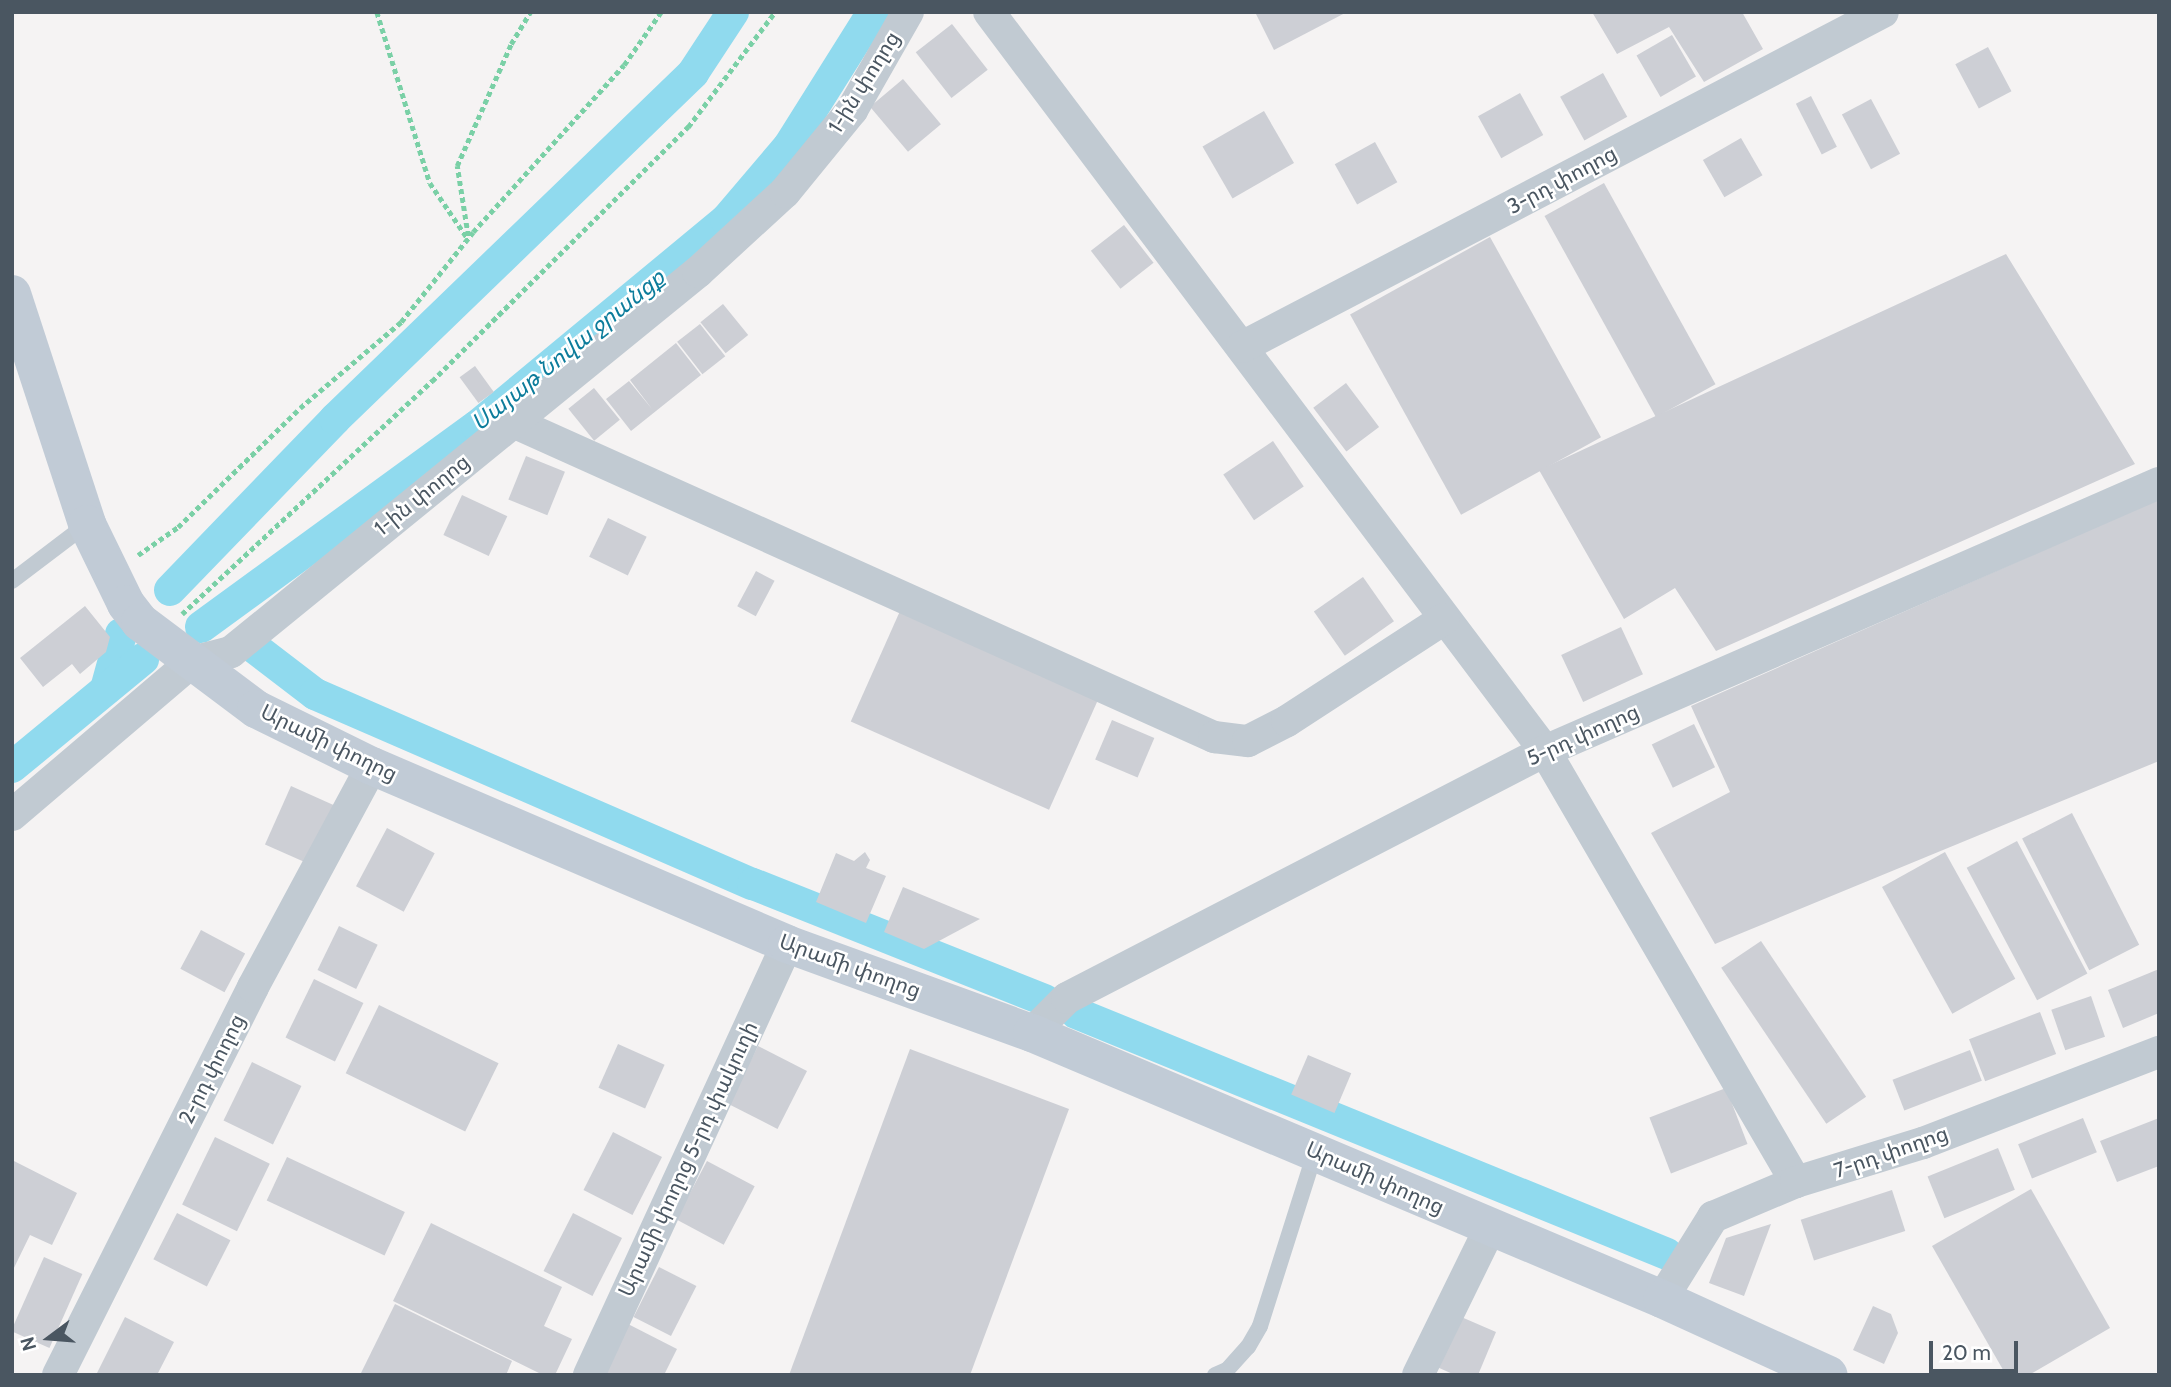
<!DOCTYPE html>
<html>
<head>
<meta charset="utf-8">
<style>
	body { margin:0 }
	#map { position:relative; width:2171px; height:1387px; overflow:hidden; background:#f5f3f3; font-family:Cabin,"Noto Sans Armenian",sans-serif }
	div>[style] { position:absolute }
	.canal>* { height:32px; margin:-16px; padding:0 16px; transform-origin:16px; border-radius:16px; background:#90daee }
	.building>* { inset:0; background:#cdcfd5; transform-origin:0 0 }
	.path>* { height:4.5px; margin-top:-2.25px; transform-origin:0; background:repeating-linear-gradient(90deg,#7ad0a6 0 5px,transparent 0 8.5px) }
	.service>* { height:16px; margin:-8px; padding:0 8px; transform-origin:8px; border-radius:8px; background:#c1cad2 }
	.minor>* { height:32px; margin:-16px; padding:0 16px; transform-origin:16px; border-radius:16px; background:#c1cad2 }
	.secondary>* { height:38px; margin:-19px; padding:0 19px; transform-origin:19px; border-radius:19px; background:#c1cbd6 }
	span { translate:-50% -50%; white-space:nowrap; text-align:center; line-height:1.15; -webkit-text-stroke:5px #fff; paint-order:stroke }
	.street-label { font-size:21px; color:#4a5661 }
	.water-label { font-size:23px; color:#0c7c9b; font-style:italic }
	.frame { position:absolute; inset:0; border:14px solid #4a5661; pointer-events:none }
	.north { position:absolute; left:14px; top:1303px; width:70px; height:70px; -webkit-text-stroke:5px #fff; paint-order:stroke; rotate:254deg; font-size:19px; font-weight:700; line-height:28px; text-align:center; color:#4a5661 }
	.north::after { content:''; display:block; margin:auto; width:24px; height:32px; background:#4a5661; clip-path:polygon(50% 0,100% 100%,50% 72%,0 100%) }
	.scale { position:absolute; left:1929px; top:1341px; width:89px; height:32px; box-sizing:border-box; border:4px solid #4a5661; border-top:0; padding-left:9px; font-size:21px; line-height:24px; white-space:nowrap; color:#4a5661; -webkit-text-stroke:5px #fff; paint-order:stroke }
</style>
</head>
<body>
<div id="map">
	<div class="canal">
		<i style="left:170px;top:590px;width:238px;rotate:-46deg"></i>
		<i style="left:335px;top:419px;width:498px;rotate:-44deg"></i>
		<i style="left:693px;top:73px;width:73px;rotate:-56.7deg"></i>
		<i style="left:201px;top:627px;width:341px;rotate:-36.1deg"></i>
		<i style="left:477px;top:426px;width:323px;rotate:-39.6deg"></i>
		<i style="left:726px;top:220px;width:97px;rotate:-49.6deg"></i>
		<i style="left:789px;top:146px;width:158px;rotate:-57.9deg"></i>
		<i style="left:251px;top:645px;width:81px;rotate:37.4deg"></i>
		<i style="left:315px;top:694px;width:477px;rotate:23.5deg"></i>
		<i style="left:753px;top:884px;width:314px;rotate:21.7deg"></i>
		<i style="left:106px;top:689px;width:57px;rotate:-74.7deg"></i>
		<i style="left:12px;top:767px;width:170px;rotate:-39.5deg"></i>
		<i style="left:1076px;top:1013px;width:638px;rotate:22.18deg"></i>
	</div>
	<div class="building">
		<i style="clip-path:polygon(1255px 12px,1347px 12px,1274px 50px)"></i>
		<i style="clip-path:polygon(1592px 12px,1742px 12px,1763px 49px,1704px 82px,1669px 27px,1617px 54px)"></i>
		<i style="left:952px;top:24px;width:58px;height:46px;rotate:52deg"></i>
		<i style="left:1672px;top:35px;width:48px;height:41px;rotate:60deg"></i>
		<i style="left:1988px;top:47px;width:50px;height:37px;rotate:62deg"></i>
		<i style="left:1603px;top:73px;width:50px;height:49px;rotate:61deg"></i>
		<i style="left:903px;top:79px;width:59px;height:43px;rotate:50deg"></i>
		<i style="left:1520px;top:93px;width:48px;height:48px;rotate:61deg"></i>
		<i style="left:1811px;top:96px;width:57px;height:17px;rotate:63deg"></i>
		<i style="left:1871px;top:99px;width:62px;height:33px;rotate:62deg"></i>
		<i style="left:1264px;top:111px;width:60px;height:71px;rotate:60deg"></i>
		<i style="left:1741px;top:138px;width:43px;height:44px;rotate:60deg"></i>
		<i style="left:1375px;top:142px;width:46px;height:46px;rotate:61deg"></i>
		<i style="left:1604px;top:183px;width:230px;height:68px;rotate:61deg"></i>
		<i style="left:1124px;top:225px;width:48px;height:42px;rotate:52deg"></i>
		<i style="left:1490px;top:237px;width:229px;height:160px;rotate:61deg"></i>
		<i style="clip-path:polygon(2006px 254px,2135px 464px,1716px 651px,1675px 588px,1624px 619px,1539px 470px)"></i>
		<i style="left:723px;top:304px;width:40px;height:29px;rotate:51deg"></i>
		<i style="left:700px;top:324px;width:41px;height:29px;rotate:52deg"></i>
		<i style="clip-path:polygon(676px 343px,701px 375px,631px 431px,606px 399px,629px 381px,652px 409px,630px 380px)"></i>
		<i style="left:475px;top:366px;width:32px;height:19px;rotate:54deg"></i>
		<i style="left:1346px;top:383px;width:55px;height:41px;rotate:53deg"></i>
		<i style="left:594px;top:388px;width:41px;height:33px;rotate:51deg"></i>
		<i style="left:1273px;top:441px;width:55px;height:60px;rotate:56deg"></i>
		<i style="left:526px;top:456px;width:42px;height:47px;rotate:22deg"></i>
		<i style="left:462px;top:495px;width:50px;height:44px;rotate:25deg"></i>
		<i style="clip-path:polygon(2159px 499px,2159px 761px,1715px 944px,1651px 833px,1730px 792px,1691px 706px)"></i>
		<i style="left:608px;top:518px;width:43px;height:43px;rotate:26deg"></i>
		<i style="left:756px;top:571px;width:21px;height:40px;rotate:28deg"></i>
		<i style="left:1363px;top:577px;width:54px;height:60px;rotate:55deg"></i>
		<i style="clip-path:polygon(85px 606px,110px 637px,106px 652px,80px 674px,72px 664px,43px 687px,20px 658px)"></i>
		<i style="left:900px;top:611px;width:217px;height:121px;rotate:24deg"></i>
		<i style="left:1621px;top:627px;width:52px;height:66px;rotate:65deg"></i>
		<i style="left:1112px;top:720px;width:46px;height:43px;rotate:23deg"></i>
		<i style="left:1694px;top:724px;width:48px;height:47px;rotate:64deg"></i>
		<i style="left:291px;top:786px;width:52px;height:64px;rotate:24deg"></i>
		<i style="left:2072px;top:813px;width:148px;height:56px;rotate:63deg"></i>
		<i style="left:387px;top:828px;width:54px;height:66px;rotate:28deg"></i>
		<i style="left:2017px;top:841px;width:150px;height:57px;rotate:62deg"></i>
		<i style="clip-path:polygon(865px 852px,870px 860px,866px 868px,886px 876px,866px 923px,816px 902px,836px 853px,854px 861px)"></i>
		<i style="left:1945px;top:852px;width:145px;height:72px;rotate:61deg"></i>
		<i style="clip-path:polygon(903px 887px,980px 919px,924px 949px,884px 932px)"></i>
		<i style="left:339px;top:926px;width:43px;height:49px;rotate:26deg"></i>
		<i style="left:201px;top:930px;width:50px;height:44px;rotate:28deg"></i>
		<i style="left:1761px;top:941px;width:188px;height:48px;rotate:56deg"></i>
		<i style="clip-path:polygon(2159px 969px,2159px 1013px,2123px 1028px,2108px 990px)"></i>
		<i style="left:314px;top:979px;width:55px;height:65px;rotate:26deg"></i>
		<i style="left:2091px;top:996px;width:43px;height:42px;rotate:71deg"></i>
		<i style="left:379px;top:1005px;width:133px;height:76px;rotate:26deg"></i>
		<i style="left:2040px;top:1012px;width:45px;height:76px;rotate:69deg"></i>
		<i style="left:618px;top:1044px;width:51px;height:48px;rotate:24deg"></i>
		<i style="left:758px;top:1046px;width:55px;height:65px;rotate:27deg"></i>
		<i style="clip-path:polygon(910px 1049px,1069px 1109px,970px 1375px,789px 1375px)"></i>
		<i style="left:1970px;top:1050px;width:33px;height:83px;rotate:69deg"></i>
		<i style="left:1308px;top:1055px;width:47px;height:43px;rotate:23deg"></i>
		<i style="left:252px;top:1062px;width:55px;height:65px;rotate:26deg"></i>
		<i style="left:1726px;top:1088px;width:60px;height:82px;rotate:69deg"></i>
		<i style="left:2083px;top:1118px;width:37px;height:70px;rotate:68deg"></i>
		<i style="clip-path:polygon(2159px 1118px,2159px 1166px,2117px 1182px,2100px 1141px)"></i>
		<i style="left:613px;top:1132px;width:55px;height:65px;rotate:27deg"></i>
		<i style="left:215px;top:1137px;width:61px;height:75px;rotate:26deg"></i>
		<i style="left:1998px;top:1148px;width:45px;height:76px;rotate:68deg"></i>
		<i style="left:287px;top:1157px;width:130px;height:48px;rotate:25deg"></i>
		<i style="clip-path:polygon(12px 1160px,77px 1193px,52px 1245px,30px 1235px,12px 1272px)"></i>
		<i style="left:707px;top:1161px;width:54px;height:66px;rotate:28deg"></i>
		<i style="clip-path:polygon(2031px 1189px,2110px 1328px,2029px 1375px,2006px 1375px,1932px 1246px)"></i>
		<i style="left:1892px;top:1190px;width:43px;height:96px;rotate:72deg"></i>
		<i style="left:177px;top:1213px;width:60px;height:52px;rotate:27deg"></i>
		<i style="left:573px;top:1213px;width:55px;height:65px;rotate:27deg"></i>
		<i style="clip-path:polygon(431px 1223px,562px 1287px,544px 1326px,572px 1339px,555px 1375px,543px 1375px,393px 1301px)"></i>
		<i style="clip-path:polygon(1771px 1224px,1744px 1296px,1709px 1283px,1726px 1238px)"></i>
		<i style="left:44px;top:1257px;width:42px;height:81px;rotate:24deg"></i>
		<i style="left:659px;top:1267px;width:42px;height:56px;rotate:27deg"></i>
		<i style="clip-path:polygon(395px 1304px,512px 1361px,506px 1375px,360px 1375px)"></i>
		<i style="clip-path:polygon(1873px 1306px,1891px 1314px,1898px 1333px,1884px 1364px,1853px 1350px)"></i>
		<i style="clip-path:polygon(1459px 1316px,1496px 1332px,1478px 1375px,1455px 1375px,1437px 1367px)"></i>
		<i style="clip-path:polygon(125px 1317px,174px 1342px,157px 1375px,96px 1375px)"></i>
		<i style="clip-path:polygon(628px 1324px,677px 1349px,664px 1375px,602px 1375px)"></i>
	</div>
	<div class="path">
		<i style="left:377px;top:12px;width:179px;rotate:72.8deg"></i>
		<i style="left:430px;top:183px;width:68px;rotate:55.8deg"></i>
		<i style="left:468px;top:236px;width:71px;rotate:-98.9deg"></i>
		<i style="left:457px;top:166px;width:133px;rotate:-66.1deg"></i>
		<i style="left:511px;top:44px;width:37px;rotate:-59deg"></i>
		<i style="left:138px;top:555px;width:49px;rotate:-35deg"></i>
		<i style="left:178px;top:527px;width:170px;rotate:-44.3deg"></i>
		<i style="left:300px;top:408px;width:133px;rotate:-40.4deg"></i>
		<i style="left:401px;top:322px;width:115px;rotate:-51.3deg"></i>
		<i style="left:473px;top:232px;width:225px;rotate:-47.9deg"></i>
		<i style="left:624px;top:65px;width:65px;rotate:-55.1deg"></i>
		<i style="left:182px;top:614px;width:342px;rotate:-43deg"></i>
		<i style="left:432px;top:381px;width:361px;rotate:-44.8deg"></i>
		<i style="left:688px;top:127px;width:144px;rotate:-52.9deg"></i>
	</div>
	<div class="service">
		<i style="left:12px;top:581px;width:94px;rotate:-37.2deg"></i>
		<i style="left:1215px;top:1375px;width:13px;rotate:-23deg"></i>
		<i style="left:1227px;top:1370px;width:31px;rotate:-48deg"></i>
		<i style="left:1248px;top:1347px;width:24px;rotate:-60deg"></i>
		<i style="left:1260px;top:1326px;width:182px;rotate:-72.4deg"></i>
	</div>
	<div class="minor">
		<i style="left:989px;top:12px;width:925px;rotate:53.04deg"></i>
		<i style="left:1545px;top:751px;width:499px;rotate:59.8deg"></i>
		<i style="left:1242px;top:347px;width:723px;rotate:-27.59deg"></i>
		<i style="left:513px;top:422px;width:769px;rotate:24.2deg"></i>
		<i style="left:1214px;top:737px;width:34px;rotate:7deg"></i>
		<i style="left:1248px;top:741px;width:44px;rotate:-27.1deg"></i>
		<i style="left:1287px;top:721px;width:187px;rotate:-33deg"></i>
		<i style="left:12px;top:815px;width:236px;rotate:-40.4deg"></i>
		<i style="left:192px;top:662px;width:40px;rotate:-14.4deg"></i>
		<i style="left:231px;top:652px;width:602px;rotate:-39.14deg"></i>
		<i style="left:698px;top:272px;width:118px;rotate:-42.6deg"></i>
		<i style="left:785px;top:192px;width:106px;rotate:-50.7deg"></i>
		<i style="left:852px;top:110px;width:113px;rotate:-60.3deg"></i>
		<i style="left:1032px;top:1033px;width:49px;rotate:-45deg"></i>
		<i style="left:1067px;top:998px;width:538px;rotate:-27.33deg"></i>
		<i style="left:1545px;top:751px;width:670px;rotate:-23.58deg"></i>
		<i style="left:1662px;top:1299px;width:97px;rotate:-58.1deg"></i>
		<i style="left:1713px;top:1217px;width:90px;rotate:-22.9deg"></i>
		<i style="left:1796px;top:1182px;width:133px;rotate:-17.1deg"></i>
		<i style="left:1923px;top:1143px;width:253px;rotate:-21.1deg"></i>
		<i style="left:58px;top:1375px;width:434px;rotate:-63.3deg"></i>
		<i style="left:253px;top:987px;width:251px;rotate:-61.7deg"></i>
		<i style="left:589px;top:1375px;width:474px;rotate:-65.3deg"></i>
		<i style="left:1418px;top:1375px;width:164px;rotate:-63.9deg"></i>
	</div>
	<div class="secondary">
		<i style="left:12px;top:294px;width:242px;rotate:71.9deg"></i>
		<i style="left:87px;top:524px;width:89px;rotate:64deg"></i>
		<i style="left:126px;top:604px;width:23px;rotate:52deg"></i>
		<i style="left:140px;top:622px;width:145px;rotate:36.9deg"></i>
		<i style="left:256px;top:709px;width:129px;rotate:26.2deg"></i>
		<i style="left:372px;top:766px;width:452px;rotate:23.2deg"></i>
		<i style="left:787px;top:944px;width:261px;rotate:20deg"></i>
		<i style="left:1032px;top:1033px;width:684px;rotate:22.89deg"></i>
		<i style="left:1662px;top:1299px;width:183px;rotate:24.5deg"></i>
	</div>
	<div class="street-label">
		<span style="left:864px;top:82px;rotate:-58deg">1-ին փողոց</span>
		<span style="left:1562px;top:180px;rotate:-28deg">3-րդ փողոց</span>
		<span style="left:422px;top:495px;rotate:-39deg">1-ին փողոց</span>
		<span style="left:1583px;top:735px;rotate:-24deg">5-րդ փողոց</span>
		<span style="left:329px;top:743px;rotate:26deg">Արամի փողոց</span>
		<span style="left:850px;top:966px;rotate:20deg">Արամի փողոց</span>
		<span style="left:212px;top:1069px;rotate:-63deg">2-րդ փողոց</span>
		<span style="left:1891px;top:1152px;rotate:-19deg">7-րդ փողոց</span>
		<span style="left:688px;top:1159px;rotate:-65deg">Արամի փողոց 5-րդ փակուղի</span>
		<span style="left:1375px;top:1178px;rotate:24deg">Արամի փողոց</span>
	</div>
	<div class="water-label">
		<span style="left:568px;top:350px;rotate:-39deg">Սայաթ Նովա ջրանցք</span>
	</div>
	<div class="frame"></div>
	<div class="north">N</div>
	<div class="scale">20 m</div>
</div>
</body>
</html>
